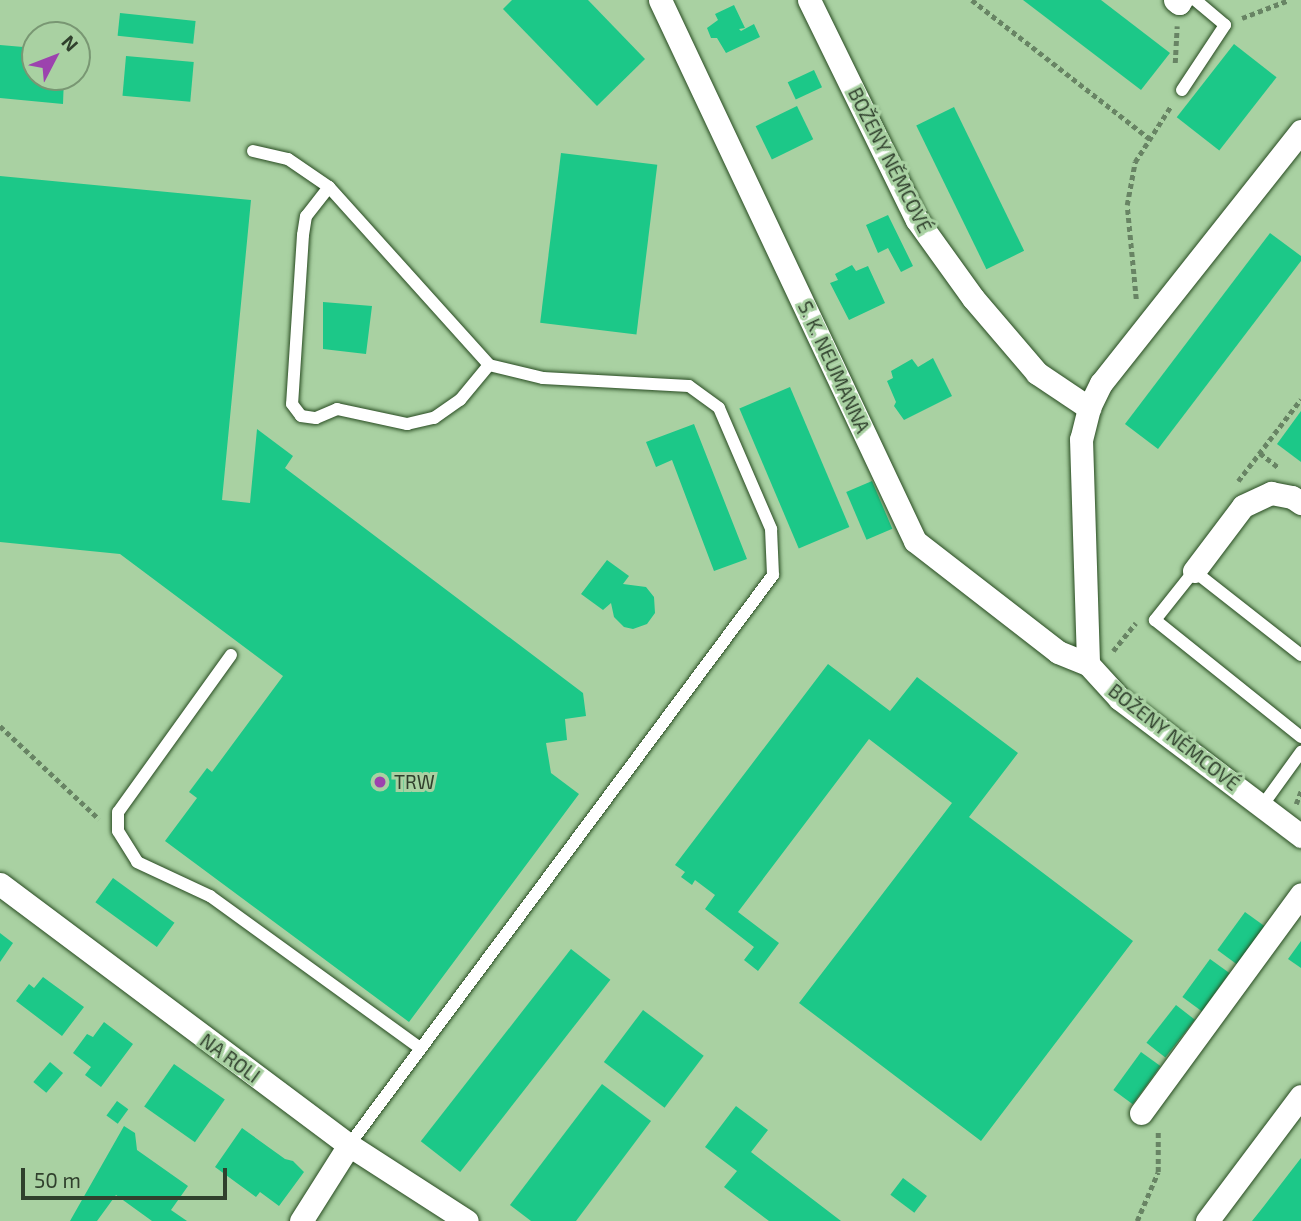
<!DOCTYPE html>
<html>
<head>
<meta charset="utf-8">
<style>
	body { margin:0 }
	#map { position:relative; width:1301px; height:1221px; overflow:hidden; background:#a9d1a2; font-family:"Exo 2",sans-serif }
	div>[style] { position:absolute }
	.building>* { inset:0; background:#1cc888; transform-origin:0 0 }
	.path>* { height:4.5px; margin-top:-2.25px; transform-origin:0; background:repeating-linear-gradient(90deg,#688464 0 5px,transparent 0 8.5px) }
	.roads { filter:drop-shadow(0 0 2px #284b21) drop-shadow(0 0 2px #284b21) }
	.lane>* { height:12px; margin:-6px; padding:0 6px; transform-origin:6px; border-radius:6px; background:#fff }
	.street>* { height:23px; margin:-11.5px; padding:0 11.5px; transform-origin:11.5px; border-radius:11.5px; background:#fff }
	.dots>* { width:19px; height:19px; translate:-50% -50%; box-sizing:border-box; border:4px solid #a9d1a2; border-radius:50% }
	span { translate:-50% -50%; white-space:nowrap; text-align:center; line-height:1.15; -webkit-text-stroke:6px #a9d1a2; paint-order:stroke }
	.street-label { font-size:19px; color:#30402d }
	.poi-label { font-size:19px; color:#30402d }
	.left { translate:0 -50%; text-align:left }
	.north { position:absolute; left:21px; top:21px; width:70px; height:70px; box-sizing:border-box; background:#a9d1a2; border:2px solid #799773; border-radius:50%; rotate:48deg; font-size:19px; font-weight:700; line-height:28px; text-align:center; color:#30402d }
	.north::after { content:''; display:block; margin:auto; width:24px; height:32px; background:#9c43ae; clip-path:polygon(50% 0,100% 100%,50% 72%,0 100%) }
	.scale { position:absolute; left:21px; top:1168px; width:206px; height:32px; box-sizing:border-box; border:4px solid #30402d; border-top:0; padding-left:9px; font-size:21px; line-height:24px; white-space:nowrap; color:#30402d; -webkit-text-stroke:5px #a9d1a2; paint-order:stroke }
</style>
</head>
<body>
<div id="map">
	<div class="building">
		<i style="clip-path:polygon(512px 0,588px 0,645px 59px,597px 106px,503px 9px)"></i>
		<i style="clip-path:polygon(1023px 0,1101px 0,1170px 53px,1141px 90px)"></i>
		<i style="clip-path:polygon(734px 5px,745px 28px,739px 29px,741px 31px,754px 24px,760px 37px,726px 53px,717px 38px,711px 38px,707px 28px,718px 20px,715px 14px)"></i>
		<i style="left:120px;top:13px;width:76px;height:23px;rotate:6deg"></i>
		<i style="left:1234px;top:44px;width:54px;height:93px;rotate:38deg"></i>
		<i style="clip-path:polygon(0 45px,35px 48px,35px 77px,64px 77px,63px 104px,0 98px)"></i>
		<i style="left:126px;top:56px;width:68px;height:40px;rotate:5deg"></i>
		<i style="left:814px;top:70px;width:19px;height:29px;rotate:65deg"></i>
		<i style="left:797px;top:106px;width:37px;height:46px;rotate:64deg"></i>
		<i style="left:954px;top:107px;width:160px;height:42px;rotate:64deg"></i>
		<i style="left:561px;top:153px;width:97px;height:171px;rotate:7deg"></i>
		<i style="clip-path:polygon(0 176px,251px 200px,222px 500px,250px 503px,257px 429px,293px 456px,285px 468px,583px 693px,586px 716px,565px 719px,567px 740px,546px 743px,551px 773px,579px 794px,409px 1022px,165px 841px,197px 798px,189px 792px,207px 768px,212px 772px,283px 676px,120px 554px,0 542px)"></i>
		<i style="clip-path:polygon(888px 215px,913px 266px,901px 272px,888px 248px,878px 253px,866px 225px)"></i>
		<i style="clip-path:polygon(1270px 233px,1301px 256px,1301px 261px,1158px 449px,1125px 424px)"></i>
		<i style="clip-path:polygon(852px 265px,856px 271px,868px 266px,885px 303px,849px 320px,830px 283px,838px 280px,835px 274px)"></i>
		<i style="clip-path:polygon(323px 302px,372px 306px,366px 354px,323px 349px)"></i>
		<i style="clip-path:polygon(933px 358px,952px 396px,904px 420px,894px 406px,896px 402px,887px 381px,893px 378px,891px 371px,912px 359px,918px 367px)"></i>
		<i style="left:790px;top:387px;width:152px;height:55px;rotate:67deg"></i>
		<i style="clip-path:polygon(1301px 411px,1301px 462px,1277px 444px)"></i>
		<i style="clip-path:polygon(694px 424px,747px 559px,714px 571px,672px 460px,656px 467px,646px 442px)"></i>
		<i style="left:872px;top:481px;width:52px;height:28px;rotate:67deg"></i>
		<i style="clip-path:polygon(607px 560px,629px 576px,623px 584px,646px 587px,654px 597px,655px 613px,647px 624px,633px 629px,624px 627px,614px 617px,611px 603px,603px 610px,581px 594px)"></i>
		<i style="clip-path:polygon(828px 664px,890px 711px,917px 677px,1018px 753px,969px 817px,1133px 941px,981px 1141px,799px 1003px,952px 803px,869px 739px,738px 912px,779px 943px,758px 971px,744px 960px,754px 947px,705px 909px,715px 895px,695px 880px,692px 885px,681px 877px,685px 872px,675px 865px)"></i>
		<i style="left:113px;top:878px;width:76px;height:30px;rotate:36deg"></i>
		<i style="left:1245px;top:912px;width:24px;height:47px;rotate:36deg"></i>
		<i style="clip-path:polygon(0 933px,13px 943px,0 962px)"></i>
		<i style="clip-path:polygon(1301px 941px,1301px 968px,1288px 959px)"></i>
		<i style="left:571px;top:949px;width:50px;height:244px;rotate:38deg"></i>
		<i style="left:1210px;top:959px;width:24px;height:47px;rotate:36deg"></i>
		<i style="clip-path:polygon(43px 977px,84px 1007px,62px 1036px,16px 1001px,29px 984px,34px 988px)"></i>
		<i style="left:1176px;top:1005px;width:24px;height:48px;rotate:38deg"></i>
		<i style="left:643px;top:1010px;width:76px;height:65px;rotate:37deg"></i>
		<i style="clip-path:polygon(104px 1022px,133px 1044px,101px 1087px,85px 1075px,91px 1067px,73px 1053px,87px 1034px,93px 1037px)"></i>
		<i style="left:1141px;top:1052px;width:24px;height:47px;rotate:36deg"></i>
		<i style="left:50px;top:1062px;width:17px;height:26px;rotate:40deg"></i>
		<i style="left:174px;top:1064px;width:62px;height:52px;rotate:35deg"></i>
		<i style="clip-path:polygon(602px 1084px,651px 1121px,576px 1221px,531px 1221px,510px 1205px)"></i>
		<i style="left:117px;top:1101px;width:14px;height:18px;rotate:36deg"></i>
		<i style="clip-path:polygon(736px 1106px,768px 1130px,751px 1152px,841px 1221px,769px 1221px,724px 1187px,737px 1171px,705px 1147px)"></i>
		<i style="clip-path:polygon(124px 1126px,135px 1133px,137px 1150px,188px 1186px,171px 1210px,187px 1221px,152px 1221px,116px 1195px,97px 1221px,70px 1221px)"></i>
		<i style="clip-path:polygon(242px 1128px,285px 1159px,293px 1161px,304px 1172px,279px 1206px,260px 1192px,256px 1197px,215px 1167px)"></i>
		<i style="clip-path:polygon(1301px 1158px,1301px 1221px,1252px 1221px,1264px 1206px)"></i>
		<i style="left:903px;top:1178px;width:30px;height:21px;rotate:37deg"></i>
	</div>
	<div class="path">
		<i style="left:972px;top:0;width:226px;rotate:38deg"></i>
		<i style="left:1242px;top:18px;width:50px;rotate:-21deg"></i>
		<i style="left:1175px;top:63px;width:37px;rotate:-87deg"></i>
		<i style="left:1136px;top:299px;width:94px;rotate:-95.5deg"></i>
		<i style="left:1127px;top:205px;width:44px;rotate:-79.5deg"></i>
		<i style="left:1135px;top:162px;width:67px;rotate:-57.3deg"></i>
		<i style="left:1260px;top:453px;width:24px;rotate:38deg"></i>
		<i style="left:1238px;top:481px;width:103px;rotate:-52.5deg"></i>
		<i style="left:1113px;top:651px;width:36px;rotate:-51deg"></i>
		<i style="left:0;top:726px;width:136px;rotate:43.2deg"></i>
		<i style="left:1296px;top:804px;width:14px;rotate:-69deg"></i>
		<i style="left:1137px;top:1221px;width:53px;rotate:-66.8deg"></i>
		<i style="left:1158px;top:1172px;width:41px;rotate:-90deg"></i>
	</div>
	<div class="roads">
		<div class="lane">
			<i style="left:1182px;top:90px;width:78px;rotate:-56.5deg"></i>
			<i style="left:1225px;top:25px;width:39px;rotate:-140deg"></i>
			<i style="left:253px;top:151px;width:36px;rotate:13deg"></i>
			<i style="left:288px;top:159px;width:50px;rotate:34.3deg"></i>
			<i style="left:329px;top:187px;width:239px;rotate:48deg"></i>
			<i style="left:489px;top:365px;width:56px;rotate:13.5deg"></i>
			<i style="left:543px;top:378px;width:146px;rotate:3.1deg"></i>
			<i style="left:689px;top:386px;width:37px;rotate:36deg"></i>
			<i style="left:719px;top:408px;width:132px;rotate:66.7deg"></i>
			<i style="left:771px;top:529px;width:46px;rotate:87.5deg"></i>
			<i style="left:773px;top:575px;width:710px;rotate:126.64deg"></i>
			<i style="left:329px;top:187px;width:37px;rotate:128deg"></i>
			<i style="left:306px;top:216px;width:19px;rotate:99deg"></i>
			<i style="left:303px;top:235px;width:169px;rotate:93.7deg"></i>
			<i style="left:292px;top:404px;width:15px;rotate:53deg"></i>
			<i style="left:301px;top:416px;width:15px;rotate:8deg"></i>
			<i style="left:316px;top:418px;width:23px;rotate:-23deg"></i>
			<i style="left:337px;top:409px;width:72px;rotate:12.1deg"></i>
			<i style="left:407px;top:424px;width:28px;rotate:-13deg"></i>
			<i style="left:434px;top:418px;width:32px;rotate:-35deg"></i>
			<i style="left:460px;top:400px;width:45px;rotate:-50.4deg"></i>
			<i style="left:231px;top:655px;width:193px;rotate:125.7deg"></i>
			<i style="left:118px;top:812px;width:19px;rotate:90deg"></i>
			<i style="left:118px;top:831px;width:36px;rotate:58deg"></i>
			<i style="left:137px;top:862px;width:81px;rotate:25deg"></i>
			<i style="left:210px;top:896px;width:259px;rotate:35.9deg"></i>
			<i style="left:1301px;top:655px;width:136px;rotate:-141.9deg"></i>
			<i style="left:1194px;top:571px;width:63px;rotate:128.5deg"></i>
			<i style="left:1155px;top:620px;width:187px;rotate:38.7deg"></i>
			<i style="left:1262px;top:806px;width:67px;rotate:-54.2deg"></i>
		</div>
		<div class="street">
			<i style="left:660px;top:0;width:598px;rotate:64.76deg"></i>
			<i style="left:915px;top:541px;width:181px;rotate:37.8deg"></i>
			<i style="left:1058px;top:652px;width:32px;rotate:22deg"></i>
			<i style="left:809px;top:0;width:245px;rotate:63.9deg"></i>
			<i style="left:917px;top:220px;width:96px;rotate:54.3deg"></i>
			<i style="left:973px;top:298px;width:99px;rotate:49.5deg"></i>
			<i style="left:1037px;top:373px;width:63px;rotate:33.9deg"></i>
			<i style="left:1175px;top:0;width:5px;rotate:37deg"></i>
			<i style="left:1179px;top:3px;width:4px;rotate:-56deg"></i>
			<i style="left:1301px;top:131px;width:322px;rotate:128.4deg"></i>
			<i style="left:1101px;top:383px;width:28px;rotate:116deg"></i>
			<i style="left:1089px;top:408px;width:32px;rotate:104deg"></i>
			<i style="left:1081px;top:439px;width:225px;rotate:88.2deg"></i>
			<i style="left:1088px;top:664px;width:47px;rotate:47.6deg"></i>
			<i style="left:1120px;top:699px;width:227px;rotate:37.1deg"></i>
			<i style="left:1194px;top:571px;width:81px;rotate:-53deg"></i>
			<i style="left:1243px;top:506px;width:31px;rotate:-25deg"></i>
			<i style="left:1271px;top:493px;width:21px;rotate:11deg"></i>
			<i style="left:1292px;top:497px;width:11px;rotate:34deg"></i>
			<i style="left:0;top:884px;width:436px;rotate:36.8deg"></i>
			<i style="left:349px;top:1145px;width:140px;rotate:32.8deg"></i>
			<i style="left:1141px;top:1113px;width:271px;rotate:-53.8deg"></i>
			<i style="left:301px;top:1221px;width:90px;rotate:-57.7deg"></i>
			<i style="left:1207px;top:1221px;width:156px;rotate:-53.1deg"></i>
		</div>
	</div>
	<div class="dots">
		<i style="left:380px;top:782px;background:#9c43ae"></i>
	</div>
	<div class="street-label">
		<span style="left:890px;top:160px;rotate:63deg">BOŽENY NĚMCOVÉ</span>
		<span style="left:834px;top:367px;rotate:65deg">S. K. NEUMANNA</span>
		<span style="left:1174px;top:737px;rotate:38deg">BOŽENY NĚMCOVÉ</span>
		<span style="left:230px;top:1058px;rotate:36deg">NA ROLI</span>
	</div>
	<div class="poi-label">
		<span class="left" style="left:394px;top:782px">TRW</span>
	</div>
	<div class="north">N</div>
	<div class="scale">50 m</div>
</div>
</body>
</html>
